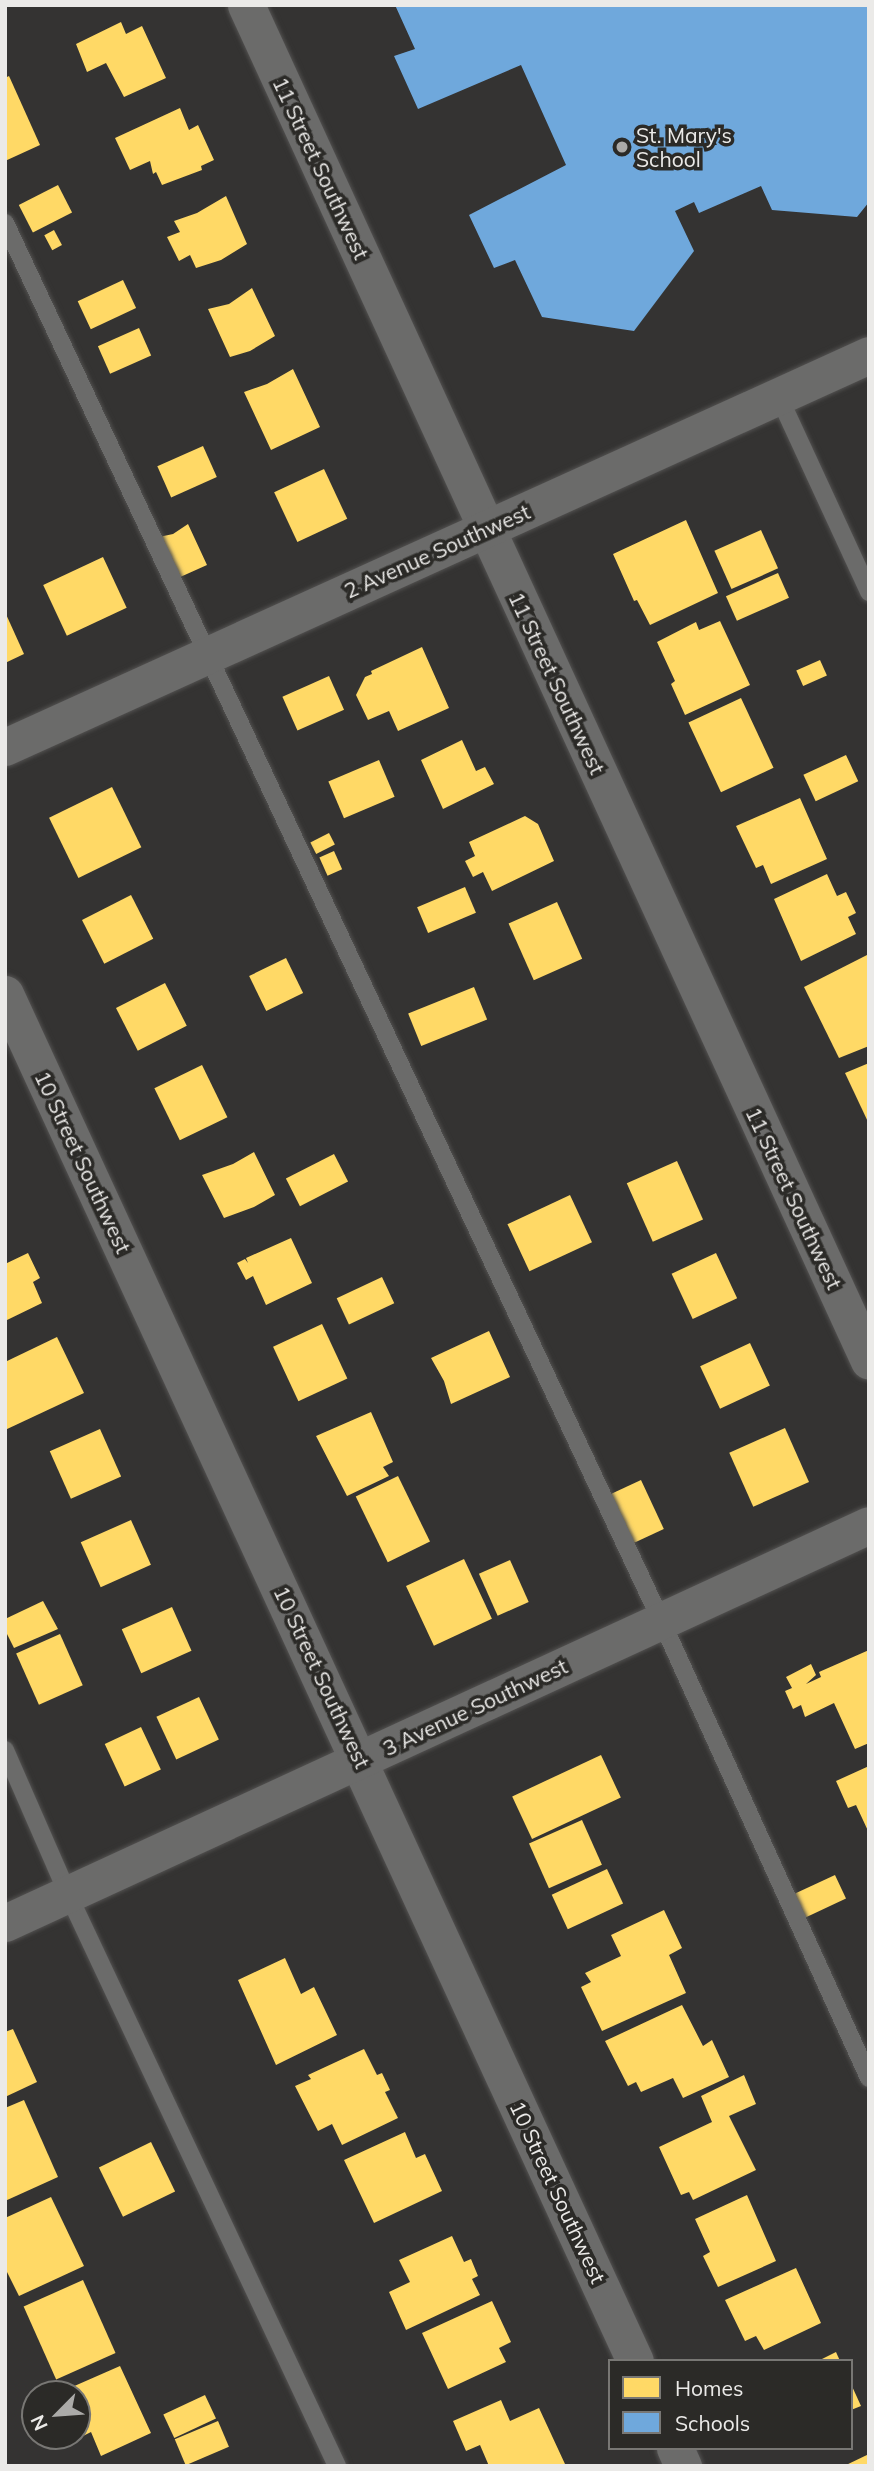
<!DOCTYPE html>
<html>
<head>
<meta charset="utf-8">
<style>
	body { margin:0 }
	#map { position:relative; width:874px; height:2471px; overflow:hidden; background:#343332; font-family:Mulish,sans-serif }
	div>[style] { position:absolute }
	.homes>* { inset:0; background:#ffd966; transform-origin:0 0 }
	.schools>* { inset:0; background:#6fa8dc }
	.roads { filter:drop-shadow(0 0 2px #525150) drop-shadow(0 0 2px #525150) }
	.service>* { height:18px; margin:-9px; padding:0 9px; transform-origin:9px; border-radius:9px; background:#6b6b6a }
	.minor>* { height:37px; margin:-18.5px; padding:0 18.5px; transform-origin:18.5px; border-radius:18.5px; background:#6b6b6a }
	.dots>* { width:19px; height:19px; translate:-50% -50%; box-sizing:border-box; border:4px solid #2b2a27; border-radius:50% }
	span { translate:-50% -50%; white-space:nowrap; text-align:center; line-height:1.15; -webkit-text-stroke:7px #2b2a27; paint-order:stroke }
	.poi-label { font-size:21px; color:#ebeae8 }
	.left { translate:0 -50%; text-align:left }
	.street-label { font-size:21px; color:#ebeae8 }
	.frame { position:absolute; inset:0; border:7px solid #ebeae8; pointer-events:none }
	.legend { position:absolute; left:608px; top:2359px; width:245px; height:91px; box-sizing:border-box; background:#2b2a27; border:2px solid #787774; margin:0; padding:9px 12px; list-style:none; font-size:21px; color:#ebeae8 }
	.legend li { display:flex; align-items:center; gap:14px; height:35px }
	.legend b { width:35px; border:2px solid #787774 }
	.north { position:absolute; left:21px; top:2380px; width:70px; height:70px; box-sizing:border-box; background:#2b2a27; border:2px solid #787774; border-radius:50%; rotate:245deg; font-size:19px; font-weight:700; line-height:28px; text-align:center; color:#ebeae8 }
	.north::after { content:''; display:block; margin:auto; width:24px; height:32px; background:#abaaa8; clip-path:polygon(50% 0,100% 100%,50% 72%,0 100%) }
</style>
</head>
<body>
<div id="map">
	<div class="homes">
		<i style="clip-path:polygon(121px 22px,126px 34px,142px 26px,166px 78px,124px 97px,106px 63px,87px 72px,76px 44px)"></i>
		<i style="clip-path:polygon(9px 76px,40px 145px,5px 161px,5px 78px)"></i>
		<i style="clip-path:polygon(180px 108px,189px 130px,198px 125px,214px 160px,201px 166px,202px 170px,162px 185px,156px 172px,153px 174px,150px 161px,130px 170px,115px 138px)"></i>
		<i style="left:58px;top:185px;width:31px;height:44px;rotate:63deg"></i>
		<i style="clip-path:polygon(226px 196px,247px 244px,221px 260px,196px 268px,190px 255px,179px 261px,167px 237px,180px 232px,174px 221px,197px 213px)"></i>
		<i style="left:54px;top:230px;width:17px;height:11px;rotate:62deg"></i>
		<i style="left:123px;top:280px;width:31px;height:50px;rotate:65deg"></i>
		<i style="clip-path:polygon(252px 288px,275px 336px,250px 351px,230px 357px,208px 309px,229px 304px)"></i>
		<i style="left:139px;top:328px;width:30px;height:45px;rotate:66deg"></i>
		<i style="clip-path:polygon(293px 369px,320px 427px,271px 450px,244px 392px,267px 384px)"></i>
		<i style="left:203px;top:446px;width:34px;height:50px;rotate:66deg"></i>
		<i style="left:324px;top:469px;width:55px;height:55px;rotate:65deg"></i>
		<i style="clip-path:polygon(686px 520px,718px 593px,650px 625px,637px 600px,634px 601px,613px 554px)"></i>
		<i style="clip-path:polygon(188px 524px,207px 565px,178px 578px,159px 537px,173px 534px)"></i>
		<i style="left:761px;top:530px;width:42px;height:51px;rotate:66deg"></i>
		<i style="left:103px;top:557px;width:56px;height:66px;rotate:65deg"></i>
		<i style="left:778px;top:573px;width:27px;height:57px;rotate:66deg"></i>
		<i style="clip-path:polygon(5px 612px,24px 654px,5px 663px)"></i>
		<i style="clip-path:polygon(720px 621px,750px 685px,685px 715px,671px 684px,675px 681px,657px 642px,696px 622px,699px 630px)"></i>
		<i style="clip-path:polygon(422px 647px,449px 708px,398px 731px,389px 711px,368px 720px,356px 695px,365px 677px,372px 674px,371px 671px)"></i>
		<i style="left:820px;top:660px;width:17px;height:26px;rotate:66deg"></i>
		<i style="left:329px;top:676px;width:37px;height:51px;rotate:66deg"></i>
		<i style="left:741px;top:698px;width:77px;height:58px;rotate:65deg"></i>
		<i style="clip-path:polygon(462px 740px,476px 771px,485px 767px,494px 784px,443px 809px,421px 760px)"></i>
		<i style="left:846px;top:755px;width:29px;height:47px;rotate:65deg"></i>
		<i style="left:379px;top:760px;width:40px;height:55px;rotate:67deg"></i>
		<i style="left:112px;top:787px;width:67px;height:70px;rotate:64deg"></i>
		<i style="clip-path:polygon(800px 798px,827px 859px,771px 884px,763px 865px,756px 868px,736px 826px)"></i>
		<i style="clip-path:polygon(525px 816px,538px 824px,554px 861px,492px 891px,483px 872px,473px 877px,465px 861px,475px 856px,469px 842px)"></i>
		<i style="left:329px;top:833px;width:13px;height:21px;rotate:63deg"></i>
		<i style="left:334px;top:851px;width:20px;height:16px;rotate:66deg"></i>
		<i style="clip-path:polygon(827px 874px,837px 896px,846px 892px,856px 913px,848px 917px,856px 934px,801px 961px,774px 899px)"></i>
		<i style="left:465px;top:887px;width:28px;height:52px;rotate:67deg"></i>
		<i style="left:131px;top:895px;width:49px;height:55px;rotate:63deg"></i>
		<i style="left:557px;top:902px;width:62px;height:53px;rotate:66deg"></i>
		<i style="clip-path:polygon(867px 955px,869px 1046px,839px 1058px,804px 987px)"></i>
		<i style="left:286px;top:958px;width:39px;height:41px;rotate:64deg"></i>
		<i style="left:165px;top:983px;width:48px;height:55px;rotate:63deg"></i>
		<i style="left:474px;top:987px;width:35px;height:71px;rotate:68deg"></i>
		<i style="clip-path:polygon(869px 1063px,869px 1124px,845px 1073px)"></i>
		<i style="left:202px;top:1065px;width:58px;height:53px;rotate:64deg"></i>
		<i style="clip-path:polygon(254px 1152px,275px 1195px,254px 1207px,224px 1218px,202px 1175px,233px 1164px)"></i>
		<i style="left:334px;top:1154px;width:31px;height:54px;rotate:63deg"></i>
		<i style="left:677px;top:1161px;width:64px;height:55px;rotate:66deg"></i>
		<i style="left:570px;top:1195px;width:52px;height:69px;rotate:65deg"></i>
		<i style="clip-path:polygon(291px 1238px,312px 1283px,266px 1305px,253px 1276px,246px 1280px,237px 1263px,245px 1259px,248px 1263px,246px 1258px)"></i>
		<i style="clip-path:polygon(28px 1253px,40px 1278px,33px 1282px,42px 1303px,5px 1321px,5px 1264px)"></i>
		<i style="left:716px;top:1253px;width:50px;height:49px;rotate:65deg"></i>
		<i style="left:382px;top:1277px;width:29px;height:50px;rotate:65deg"></i>
		<i style="left:322px;top:1324px;width:60px;height:54px;rotate:65deg"></i>
		<i style="clip-path:polygon(489px 1331px,510px 1377px,451px 1404px,444px 1381px,431px 1358px)"></i>
		<i style="clip-path:polygon(57px 1337px,84px 1393px,5px 1430px,5px 1362px)"></i>
		<i style="left:750px;top:1343px;width:47px;height:55px;rotate:65deg"></i>
		<i style="clip-path:polygon(371px 1412px,393px 1462px,383px 1467px,389px 1476px,347px 1496px,316px 1436px)"></i>
		<i style="left:785px;top:1428px;width:59px;height:61px;rotate:66deg"></i>
		<i style="left:100px;top:1429px;width:52px;height:55px;rotate:66deg"></i>
		<i style="left:398px;top:1476px;width:73px;height:47px;rotate:64deg"></i>
		<i style="left:641px;top:1480px;width:54px;height:35px;rotate:65deg"></i>
		<i style="left:131px;top:1520px;width:49px;height:55px;rotate:66deg"></i>
		<i style="left:464px;top:1559px;width:66px;height:64px;rotate:65deg"></i>
		<i style="left:510px;top:1560px;width:46px;height:34px;rotate:66deg"></i>
		<i style="clip-path:polygon(43px 1601px,58px 1629px,14px 1648px,5px 1630px,5px 1619px)"></i>
		<i style="left:172px;top:1607px;width:48px;height:55px;rotate:66deg"></i>
		<i style="left:60px;top:1634px;width:56px;height:48px;rotate:66deg"></i>
		<i style="clip-path:polygon(869px 1650px,869px 1743px,855px 1749px,834px 1703px,805px 1717px,801px 1705px,793px 1709px,785px 1691px,792px 1688px,786px 1677px,811px 1664px,816px 1675px,806px 1684px,821px 1677px,819px 1672px)"></i>
		<i style="left:199px;top:1697px;width:47px;height:47px;rotate:65deg"></i>
		<i style="left:141px;top:1727px;width:47px;height:40px;rotate:65deg"></i>
		<i style="left:601px;top:1755px;width:47px;height:98px;rotate:65deg"></i>
		<i style="clip-path:polygon(869px 1766px,869px 1833px,856px 1805px,848px 1808px,836px 1781px)"></i>
		<i style="left:582px;top:1820px;width:49px;height:58px;rotate:66deg"></i>
		<i style="left:607px;top:1869px;width:38px;height:61px;rotate:65deg"></i>
		<i style="left:835px;top:1875px;width:26px;height:47px;rotate:65deg"></i>
		<i style="clip-path:polygon(664px 1910px,682px 1948px,669px 1955px,686px 1993px,602px 2031px,581px 1987px,591px 1982px,585px 1973px,621px 1956px,611px 1935px)"></i>
		<i style="clip-path:polygon(285px 1958px,301px 1994px,314px 1987px,337px 2035px,276px 2065px,238px 1980px)"></i>
		<i style="clip-path:polygon(682px 2005px,703px 2046px,712px 2040px,729px 2077px,683px 2098px,673px 2078px,641px 2092px,636px 2082px,628px 2086px,605px 2041px)"></i>
		<i style="clip-path:polygon(13px 2029px,37px 2082px,5px 2097px,5px 2032px)"></i>
		<i style="clip-path:polygon(364px 2049px,377px 2075px,382px 2073px,390px 2090px,385px 2092px,398px 2118px,342px 2145px,332px 2124px,318px 2131px,295px 2086px,311px 2079px,308px 2075px)"></i>
		<i style="clip-path:polygon(744px 2075px,756px 2104px,729px 2116px,756px 2170px,693px 2200px,689px 2192px,681px 2195px,659px 2147px,712px 2122px,701px 2096px)"></i>
		<i style="clip-path:polygon(24px 2100px,58px 2177px,5px 2201px,5px 2108px)"></i>
		<i style="clip-path:polygon(405px 2132px,416px 2158px,425px 2154px,442px 2191px,374px 2223px,344px 2160px)"></i>
		<i style="left:151px;top:2142px;width:55px;height:58px;rotate:64deg"></i>
		<i style="clip-path:polygon(747px 2195px,776px 2261px,718px 2287px,703px 2256px,710px 2252px,695px 2219px)"></i>
		<i style="clip-path:polygon(51px 2197px,84px 2266px,19px 2296px,5px 2268px,5px 2218px)"></i>
		<i style="clip-path:polygon(452px 2236px,464px 2262px,471px 2259px,478px 2276px,472px 2279px,480px 2295px,406px 2330px,389px 2292px,410px 2282px,399px 2260px)"></i>
		<i style="clip-path:polygon(796px 2268px,821px 2323px,764px 2350px,756px 2336px,745px 2341px,725px 2300px)"></i>
		<i style="left:83px;top:2280px;width:80px;height:65px;rotate:66deg"></i>
		<i style="clip-path:polygon(492px 2301px,511px 2342px,499px 2348px,506px 2362px,448px 2389px,422px 2333px)"></i>
		<i style="clip-path:polygon(836px 2352px,840px 2361px,818px 2361px)"></i>
		<i style="clip-path:polygon(120px 2366px,151px 2433px,101px 2456px,91px 2432px,83px 2436px,77px 2423px,77px 2394px,64px 2394px,63px 2391px)"></i>
		<i style="clip-path:polygon(851px 2384px,861px 2406px,851px 2410px)"></i>
		<i style="left:205px;top:2395px;width:26px;height:46px;rotate:65deg"></i>
		<i style="clip-path:polygon(501px 2400px,510px 2421px,539px 2408px,565px 2464px,489px 2466px,480px 2445px,466px 2451px,453px 2421px)"></i>
		<i style="left:218px;top:2421px;width:28px;height:47px;rotate:67deg"></i>
		<i style="clip-path:polygon(869px 2454px,869px 2466px,844px 2466px)"></i>
	</div>
	<div class="schools">
		<i style="clip-path:polygon(395px 5px,869px 5px,869px 202px,857px 217px,772px 210px,761px 186px,699px 213px,694px 202px,675px 211px,694px 251px,634px 331px,542px 317px,515px 260px,494px 268px,469px 215px,566px 165px,521px 65px,418px 109px,394px 56px,415px 49px)"></i>
	</div>
	<div class="roads">
		<div class="service">
			<i style="left:5px;top:223px;width:1543px;rotate:64.85deg"></i>
			<i style="left:661px;top:1620px;width:503px;rotate:65.57deg"></i>
			<i style="left:779px;top:397px;width:215px;rotate:65.2deg"></i>
			<i style="left:5px;top:1750px;width:157px;rotate:66.4deg"></i>
			<i style="left:68px;top:1894px;width:632px;rotate:64.81deg"></i>
		</div>
		<div class="minor">
			<i style="left:246px;top:5px;width:1492px;rotate:65.32deg"></i>
			<i style="left:5px;top:747px;width:949px;rotate:-24.4deg"></i>
			<i style="left:5px;top:994px;width:1505px;rotate:65.26deg"></i>
			<i style="left:5px;top:1923px;width:951px;rotate:-24.73deg"></i>
			<i style="left:675px;top:2448px;width:20px;rotate:66deg"></i>
		</div>
	</div>
	<div class="dots">
		<i style="left:622px;top:147px;background:#abaaa8"></i>
	</div>
	<div class="poi-label">
		<span class="left" style="left:636px;top:147px">St. Mary's<br>School</span>
	</div>
	<div class="street-label">
		<span style="left:321px;top:168px;rotate:65deg">11 Street Southwest</span>
		<span style="left:437px;top:551px;rotate:-24deg">2 Avenue Southwest</span>
		<span style="left:557px;top:683px;rotate:65deg">11 Street Southwest</span>
		<span style="left:83px;top:1162px;rotate:65deg">10 Street Southwest</span>
		<span style="left:794px;top:1198px;rotate:65deg">11 Street Southwest</span>
		<span style="left:322px;top:1677px;rotate:65deg">10 Street Southwest</span>
		<span style="left:475px;top:1707px;rotate:-25deg">3 Avenue Southwest</span>
		<span style="left:558px;top:2192px;rotate:65deg">10 Street Southwest</span>
	</div>
	<div class="frame"></div>
	<ul class="legend">
	<li><b style="height:19px;background:#ffd966"></b>Homes</li>
	<li><b style="height:19px;background:#6fa8dc"></b>Schools</li>
	</ul>
	<div class="north">N</div>
</div>
</body>
</html>
